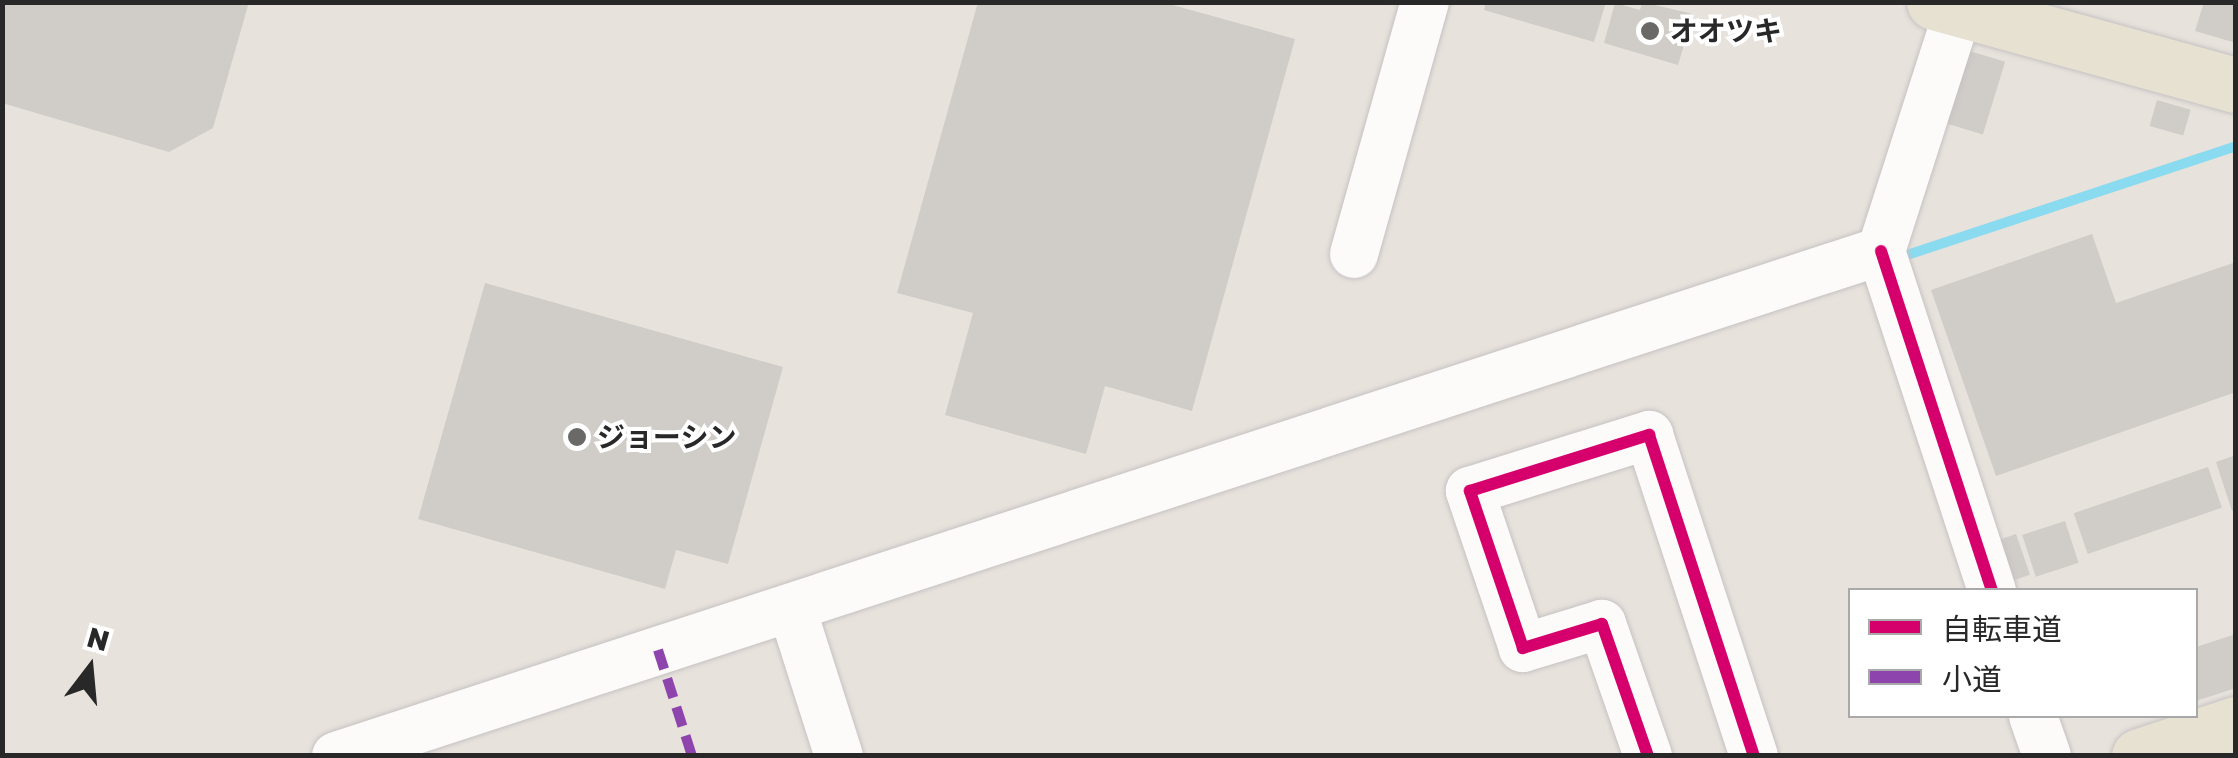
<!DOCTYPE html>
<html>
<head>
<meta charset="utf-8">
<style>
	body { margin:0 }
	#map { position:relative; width:2238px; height:758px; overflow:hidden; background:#e8e2dc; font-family:"Golos Text","Noto Sans JP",sans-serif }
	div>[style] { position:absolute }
	.stream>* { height:10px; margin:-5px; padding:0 5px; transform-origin:5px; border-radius:5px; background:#8adaf0 }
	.building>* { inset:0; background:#d0ccc8; transform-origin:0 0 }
	.roads { filter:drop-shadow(0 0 2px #c5c2c3) drop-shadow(0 0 2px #c5c2c3) }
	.minor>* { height:48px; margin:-24px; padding:0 24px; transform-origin:24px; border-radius:24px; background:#fcfbfa }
	.major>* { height:55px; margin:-27.5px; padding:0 27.5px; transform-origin:27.5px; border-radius:27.5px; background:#e7e1d1 }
	.quiet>* { height:10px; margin-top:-5px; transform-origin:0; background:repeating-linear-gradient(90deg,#8e44ad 0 20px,transparent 0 30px) }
	.cycleway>* { height:12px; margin:-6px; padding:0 6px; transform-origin:6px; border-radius:6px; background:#d6006c }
	.dots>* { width:28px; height:28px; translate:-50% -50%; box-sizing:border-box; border:5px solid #fff; border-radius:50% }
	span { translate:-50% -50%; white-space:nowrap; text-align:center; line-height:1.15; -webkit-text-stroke:8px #fff; paint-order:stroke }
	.poi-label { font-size:28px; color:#282828; font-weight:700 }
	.left { translate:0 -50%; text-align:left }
	.frame { position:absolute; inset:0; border:5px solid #282828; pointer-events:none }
	.legend { position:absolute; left:1848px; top:588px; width:350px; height:130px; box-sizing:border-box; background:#fff; border:2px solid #a9a9a9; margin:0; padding:12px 18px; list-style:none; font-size:30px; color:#282828 }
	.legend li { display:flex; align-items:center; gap:20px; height:50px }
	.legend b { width:50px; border:2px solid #a9a9a9 }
	.north { position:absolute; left:40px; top:618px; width:100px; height:100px; -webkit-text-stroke:8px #fff; paint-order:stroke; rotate:16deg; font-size:28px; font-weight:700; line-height:40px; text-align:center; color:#282828 }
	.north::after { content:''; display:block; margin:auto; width:35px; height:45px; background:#282828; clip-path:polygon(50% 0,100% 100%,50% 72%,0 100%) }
</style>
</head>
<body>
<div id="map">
	<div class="stream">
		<i style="left:1895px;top:259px;width:359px;rotate:-18.3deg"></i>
	</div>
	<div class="building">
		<i style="clip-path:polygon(2px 2px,249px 2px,213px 128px,169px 152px,2px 103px)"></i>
		<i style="clip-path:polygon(978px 2px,1162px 2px,1295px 39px,1192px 411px,1105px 386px,1086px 454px,945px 415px,973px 313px,897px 293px)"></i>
		<i style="clip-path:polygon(1486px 2px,1606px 2px,1594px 42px,1484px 10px)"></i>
		<i style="clip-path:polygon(1642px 2px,1693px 14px,1678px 65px,1604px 43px,1615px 3px,1640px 10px)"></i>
		<i style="clip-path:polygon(2204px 2px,2236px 2px,2236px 43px,2195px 31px)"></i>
		<i style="left:1963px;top:49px;width:44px;height:76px;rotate:17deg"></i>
		<i style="left:2157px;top:100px;width:35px;height:27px;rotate:16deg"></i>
		<i style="clip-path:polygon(2092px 234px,2116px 303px,2236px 262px,2236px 392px,1996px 476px,1931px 290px)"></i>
		<i style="clip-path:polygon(485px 283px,783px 367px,728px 564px,676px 550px,665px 589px,418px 519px)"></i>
		<i style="clip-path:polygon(2236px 455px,2236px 509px,2232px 511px,2216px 462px)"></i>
		<i style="left:2208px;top:467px;width:43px;height:142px;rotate:71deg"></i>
		<i style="left:2065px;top:521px;width:44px;height:45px;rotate:72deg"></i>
		<i style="left:2016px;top:534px;width:43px;height:25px;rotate:71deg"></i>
		<i style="clip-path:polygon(2236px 634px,2236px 688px,2196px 701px,2196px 647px)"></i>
	</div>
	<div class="roads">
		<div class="minor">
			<i style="left:1961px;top:2px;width:262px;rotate:107.8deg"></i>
			<i style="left:1881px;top:251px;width:357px;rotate:71.9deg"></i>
			<i style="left:1354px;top:254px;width:262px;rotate:-74.3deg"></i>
			<i style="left:792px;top:609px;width:154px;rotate:72.3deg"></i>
			<i style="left:2033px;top:716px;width:42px;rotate:70.7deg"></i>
			<i style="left:336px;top:756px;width:1625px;rotate:-18.1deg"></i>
			<i style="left:1648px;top:756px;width:140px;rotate:-109.2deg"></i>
			<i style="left:1602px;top:624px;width:83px;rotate:163.1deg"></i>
			<i style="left:1523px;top:648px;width:166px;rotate:-108.7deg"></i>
			<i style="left:1470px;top:491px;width:188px;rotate:-17.4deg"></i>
			<i style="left:1649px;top:435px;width:338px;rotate:71.9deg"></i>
		</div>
		<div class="major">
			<i style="left:1934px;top:2px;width:313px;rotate:15.4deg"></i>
			<i style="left:2139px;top:756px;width:102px;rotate:-18.3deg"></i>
		</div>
	</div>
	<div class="quiet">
		<i style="left:658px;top:650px;width:111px;rotate:72.2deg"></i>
	</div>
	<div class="cycleway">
		<i style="left:1881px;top:251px;width:357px;rotate:71.9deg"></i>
		<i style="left:1648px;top:756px;width:140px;rotate:-109.2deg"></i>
		<i style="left:1602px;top:624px;width:83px;rotate:163.1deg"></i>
		<i style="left:1523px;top:648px;width:166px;rotate:-108.7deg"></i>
		<i style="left:1470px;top:491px;width:188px;rotate:-17.4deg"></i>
		<i style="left:1649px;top:435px;width:338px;rotate:71.9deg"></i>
	</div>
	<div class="dots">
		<i style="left:1650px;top:31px;background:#6b6967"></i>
		<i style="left:577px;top:437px;background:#6b6967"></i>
	</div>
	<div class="poi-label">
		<span class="left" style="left:1670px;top:31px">オオツキ</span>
		<span class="left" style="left:597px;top:437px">ジョーシン</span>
	</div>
	<div class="frame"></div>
	<ul class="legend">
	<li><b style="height:12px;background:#d6006c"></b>自転車道</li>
	<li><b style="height:12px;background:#8e44ad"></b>小道</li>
	</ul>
	<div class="north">N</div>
</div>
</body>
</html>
